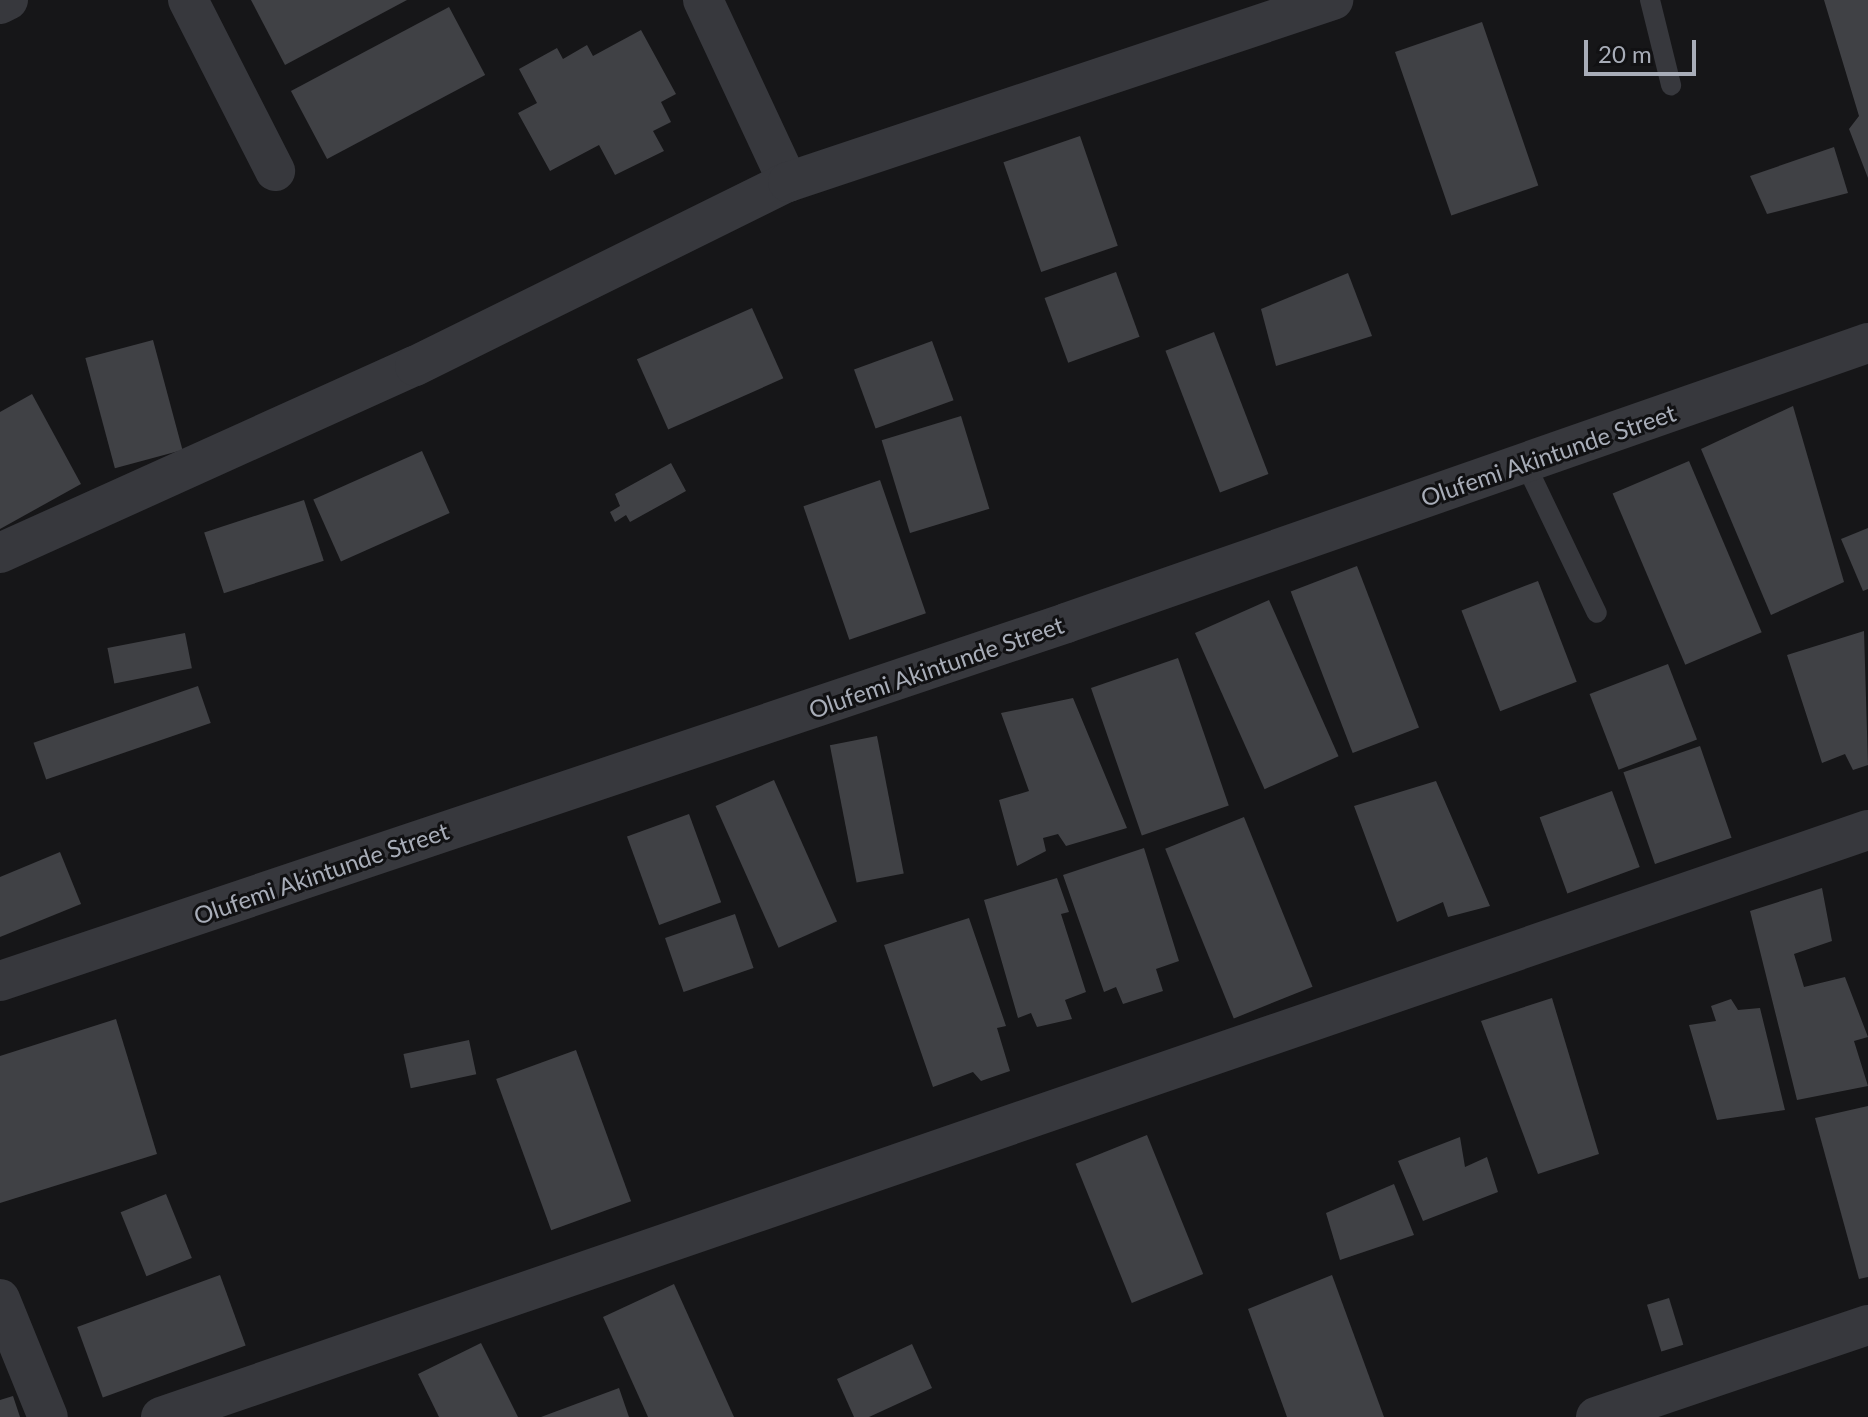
<!DOCTYPE html>
<html>
<head>
<meta charset="utf-8">
<style>
	body { margin:0 }
	#map { position:relative; width:1868px; height:1417px; overflow:hidden; background:#161618; font-family:Lato,sans-serif }
	div>[style] { position:absolute }
	.building>* { inset:0; background:#404145; transform-origin:0 0 }
	.service>* { height:20px; margin:-10px; padding:0 10px; transform-origin:10px; border-radius:10px; background:#37383d }
	.minor>* { height:40px; margin:-20px; padding:0 20px; transform-origin:20px; border-radius:20px; background:#37383d }
	span { translate:-50% -50%; white-space:nowrap; text-align:center; line-height:1.15; -webkit-text-stroke:6px #111113; paint-order:stroke }
	.street-label { font-size:24px; color:#a8adb8 }
	.scale { position:absolute; left:1584px; top:40px; width:112px; height:36px; box-sizing:border-box; border:4px solid #a8adb8; border-top:0; padding-left:10px; font-size:24px; line-height:28px; white-space:nowrap; color:#a8adb8; -webkit-text-stroke:6px #111113; paint-order:stroke }
</style>
</head>
<body>
<div id="map">
	<div class="building">
		<i style="clip-path:polygon(251px 0,407px 0,285px 65px)"></i>
		<i style="clip-path:polygon(1824px 0,1868px 0,1868px 178px,1849px 129px,1859px 116px)"></i>
		<i style="left:449px;top:7px;width:77px;height:179px;rotate:62deg"></i>
		<i style="left:1482px;top:22px;width:173px;height:92px;rotate:71deg"></i>
		<i style="clip-path:polygon(641px 30px,676px 94px,661px 102px,671px 122px,653px 131px,664px 151px,615px 175px,599px 145px,550px 171px,518px 113px,537px 103px,519px 69px,557px 48px,563px 59px,587px 45px,593px 56px)"></i>
		<i style="left:1080px;top:136px;width:116px;height:81px;rotate:71deg"></i>
		<i style="clip-path:polygon(1834px 147px,1848px 193px,1767px 214px,1750px 176px)"></i>
		<i style="left:1116px;top:272px;width:69px;height:76px;rotate:70deg"></i>
		<i style="clip-path:polygon(1348px 273px,1372px 336px,1276px 366px,1261px 309px)"></i>
		<i style="left:752px;top:308px;width:77px;height:126px;rotate:66deg"></i>
		<i style="left:1214px;top:332px;width:152px;height:52px;rotate:69deg"></i>
		<i style="left:153px;top:340px;width:114px;height:70px;rotate:75deg"></i>
		<i style="left:932px;top:341px;width:63px;height:83px;rotate:70deg"></i>
		<i style="clip-path:polygon(32px 394px,81px 484px,0 529px,0 412px)"></i>
		<i style="clip-path:polygon(1793px 406px,1844px 582px,1771px 615px,1701px 449px)"></i>
		<i style="left:961px;top:416px;width:97px;height:83px;rotate:73deg"></i>
		<i style="left:422px;top:451px;width:68px;height:119px;rotate:66deg"></i>
		<i style="left:1689px;top:461px;width:186px;height:83px;rotate:67deg"></i>
		<i style="clip-path:polygon(671px 463px,686px 491px,630px 522px,626px 515px,615px 522px,610px 512px,620px 506px,615px 494px)"></i>
		<i style="left:880px;top:480px;width:141px;height:81px;rotate:71deg"></i>
		<i style="left:304px;top:500px;width:64px;height:105px;rotate:72deg"></i>
		<i style="clip-path:polygon(1868px 528px,1868px 589px,1863px 591px,1841px 539px)"></i>
		<i style="left:1357px;top:566px;width:173px;height:71px;rotate:69deg"></i>
		<i style="left:1538px;top:581px;width:108px;height:82px;rotate:69deg"></i>
		<i style="left:1269px;top:600px;width:171px;height:81px;rotate:66deg"></i>
		<i style="clip-path:polygon(1864px 631px,1868px 765px,1853px 770px,1845px 754px,1822px 763px,1787px 655px)"></i>
		<i style="left:185px;top:633px;width:36px;height:79px;rotate:79deg"></i>
		<i style="left:1178px;top:658px;width:156px;height:92px;rotate:71deg"></i>
		<i style="left:1668px;top:664px;width:81px;height:84px;rotate:69deg"></i>
		<i style="left:198px;top:686px;width:39px;height:174px;rotate:71deg"></i>
		<i style="clip-path:polygon(1073px 698px,1127px 828px,1066px 846px,1058px 834px,1043px 838px,1046px 851px,1017px 866px,999px 800px,1029px 791px,1001px 713px)"></i>
		<i style="left:877px;top:736px;width:140px;height:48px;rotate:79deg"></i>
		<i style="left:1700px;top:746px;width:97px;height:81px;rotate:71deg"></i>
		<i style="left:774px;top:780px;width:155px;height:64px;rotate:66deg"></i>
		<i style="clip-path:polygon(1436px 781px,1490px 906px,1448px 917px,1443px 902px,1397px 922px,1354px 806px)"></i>
		<i style="left:1612px;top:791px;width:81px;height:77px;rotate:70deg"></i>
		<i style="left:689px;top:814px;width:94px;height:66px;rotate:70deg"></i>
		<i style="left:1244px;top:817px;width:183px;height:85px;rotate:68deg"></i>
		<i style="clip-path:polygon(1144px 848px,1179px 961px,1156px 969px,1163px 991px,1123px 1004px,1116px 987px,1104px 992px,1063px 875px)"></i>
		<i style="clip-path:polygon(60px 852px,81px 904px,0 937px,0 877px)"></i>
		<i style="clip-path:polygon(1057px 878px,1069px 912px,1061px 914px,1086px 992px,1065px 1000px,1072px 1019px,1037px 1027px,1031px 1013px,1018px 1018px,984px 900px)"></i>
		<i style="clip-path:polygon(1822px 888px,1832px 941px,1794px 954px,1804px 987px,1845px 977px,1868px 1037px,1854px 1041px,1868px 1086px,1797px 1100px,1750px 911px)"></i>
		<i style="left:735px;top:914px;width:57px;height:74px;rotate:71deg"></i>
		<i style="clip-path:polygon(969px 918px,1006px 1026px,997px 1028px,1010px 1071px,981px 1081px,973px 1072px,933px 1087px,884px 945px)"></i>
		<i style="clip-path:polygon(1552px 998px,1599px 1154px,1538px 1174px,1481px 1021px)"></i>
		<i style="clip-path:polygon(1731px 999px,1738px 1010px,1760px 1008px,1785px 1110px,1717px 1120px,1689px 1025px,1716px 1021px,1711px 1006px)"></i>
		<i style="clip-path:polygon(116px 1019px,157px 1154px,0 1203px,0 1056px)"></i>
		<i style="left:469px;top:1040px;width:35px;height:67px;rotate:78deg"></i>
		<i style="left:576px;top:1050px;width:161px;height:85px;rotate:70deg"></i>
		<i style="clip-path:polygon(1868px 1106px,1868px 1277px,1859px 1279px,1815px 1118px)"></i>
		<i style="left:1147px;top:1135px;width:150px;height:77px;rotate:68deg"></i>
		<i style="clip-path:polygon(1460px 1137px,1465px 1167px,1487px 1157px,1498px 1192px,1423px 1221px,1398px 1161px)"></i>
		<i style="clip-path:polygon(1394px 1184px,1414px 1235px,1340px 1260px,1326px 1213px)"></i>
		<i style="left:166px;top:1194px;width:69px;height:49px;rotate:68deg"></i>
		<i style="left:220px;top:1275px;width:75px;height:152px;rotate:70deg"></i>
		<i style="clip-path:polygon(1332px 1275px,1384px 1417px,1287px 1417px,1248px 1309px)"></i>
		<i style="clip-path:polygon(674px 1284px,734px 1417px,648px 1417px,603px 1317px)"></i>
		<i style="left:1669px;top:1298px;width:49px;height:23px;rotate:73deg"></i>
		<i style="clip-path:polygon(481px 1343px,518px 1417px,439px 1417px,418px 1374px)"></i>
		<i style="clip-path:polygon(912px 1344px,932px 1388px,869px 1417px,854px 1417px,837px 1379px)"></i>
		<i style="clip-path:polygon(619px 1388px,629px 1417px,541px 1417px)"></i>
		<i style="clip-path:polygon(13px 1396px,20px 1417px,0 1417px,0 1400px)"></i>
	</div>
	<div class="service">
		<i style="left:1650px;top:0;width:88px;rotate:76.1deg"></i>
		<i style="left:1525px;top:463px;width:166px;rotate:64.4deg"></i>
	</div>
	<div class="minor">
		<i style="left:188px;top:0;width:192px;rotate:63deg"></i>
		<i style="left:703px;top:0;width:201px;rotate:65deg"></i>
		<i style="left:0;top:4px;width:9px;rotate:-27deg"></i>
		<i style="left:0;top:553px;width:455px;rotate:-24.3deg"></i>
		<i style="left:415px;top:366px;width:416px;rotate:-26.3deg"></i>
		<i style="left:788px;top:182px;width:575px;rotate:-18.47deg"></i>
		<i style="left:0;top:981px;width:1125px;rotate:-18.56deg"></i>
		<i style="left:1066px;top:623px;width:849px;rotate:-19.25deg"></i>
		<i style="left:0;top:1299px;width:127px;rotate:67.9deg"></i>
		<i style="left:161px;top:1417px;width:1805px;rotate:-18.98deg"></i>
		<i style="left:1596px;top:1417px;width:287px;rotate:-18.7deg"></i>
	</div>
	<div class="street-label">
		<span style="left:1548px;top:455px;rotate:-19deg">Olufemi Akintunde Street</span>
		<span style="left:936px;top:667px;rotate:-19deg">Olufemi Akintunde Street</span>
		<span style="left:321px;top:873px;rotate:-19deg">Olufemi Akintunde Street</span>
	</div>
	<div class="scale">20 m</div>
</div>
</body>
</html>
